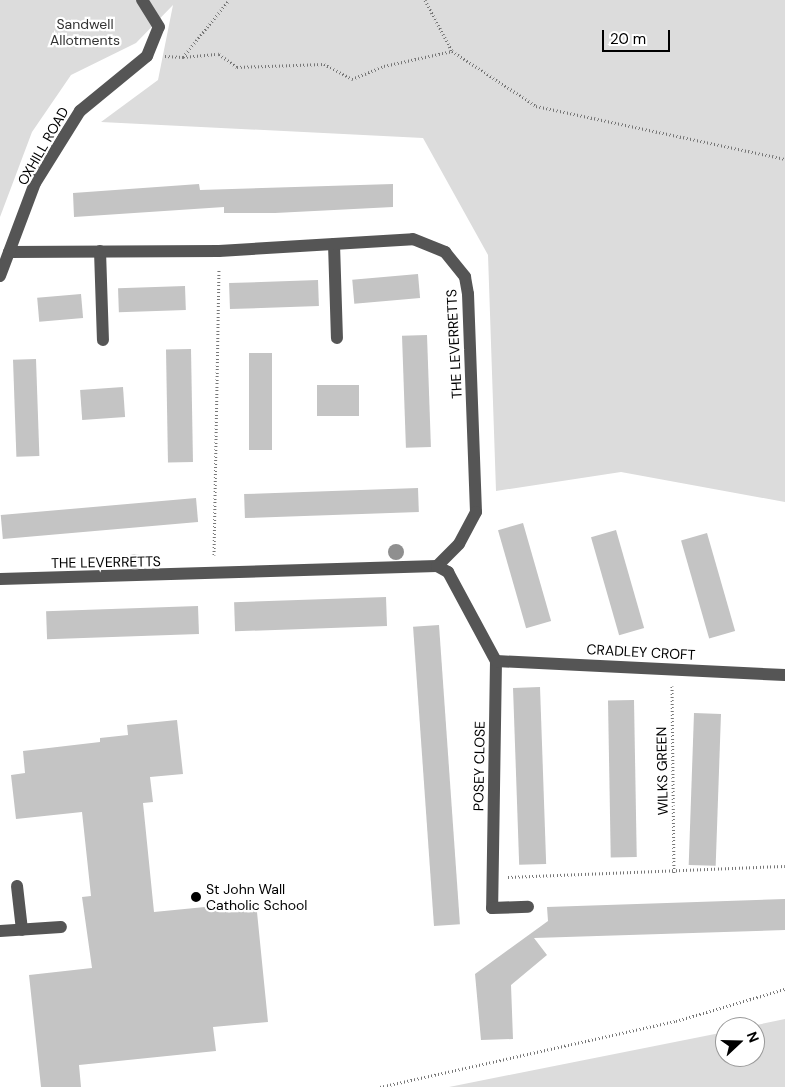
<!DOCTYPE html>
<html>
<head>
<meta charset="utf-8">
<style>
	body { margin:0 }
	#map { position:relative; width:785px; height:1087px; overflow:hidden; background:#fff; font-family:"DM Sans",sans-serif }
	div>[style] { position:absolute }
	.green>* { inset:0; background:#dcdcdc }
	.building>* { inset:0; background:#c4c4c4; transform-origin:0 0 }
	.path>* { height:3px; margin-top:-1.5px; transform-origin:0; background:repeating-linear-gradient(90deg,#777 0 1px,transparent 0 3.5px) }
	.minor>* { height:12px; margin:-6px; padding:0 6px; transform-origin:6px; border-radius:6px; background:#555 }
	.trees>* { width:16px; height:16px; margin:-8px; border-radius:50%; background:#8f8f8f }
	.dots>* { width:14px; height:14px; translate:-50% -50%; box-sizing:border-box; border:2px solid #fff; border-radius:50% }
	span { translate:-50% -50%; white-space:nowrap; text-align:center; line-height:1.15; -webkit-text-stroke:4.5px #fff; paint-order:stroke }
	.park-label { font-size:14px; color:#333 }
	.street-label { font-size:14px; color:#000 }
	.poi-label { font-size:14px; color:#000 }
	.left { translate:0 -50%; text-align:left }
	.north { position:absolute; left:715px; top:1017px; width:50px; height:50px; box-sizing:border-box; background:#fff; border:1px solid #999; border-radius:50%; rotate:69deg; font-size:14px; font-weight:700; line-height:20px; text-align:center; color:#000 }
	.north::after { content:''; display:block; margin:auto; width:18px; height:22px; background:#000; clip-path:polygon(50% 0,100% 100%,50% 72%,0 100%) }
	.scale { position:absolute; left:602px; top:30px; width:68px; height:22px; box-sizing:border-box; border:2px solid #000; border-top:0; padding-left:6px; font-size:15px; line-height:18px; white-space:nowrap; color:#000; -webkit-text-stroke:4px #fff; paint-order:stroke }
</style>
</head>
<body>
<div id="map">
	<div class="green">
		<i style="clip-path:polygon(0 0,785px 0,785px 502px,621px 472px,496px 491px,488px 255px,423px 138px,101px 122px,158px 80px,173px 5px,136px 43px,71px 75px,32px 132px,0 217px)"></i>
		<i style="clip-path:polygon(785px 1019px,785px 1087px,449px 1087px,725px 1032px,725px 1057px,755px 1057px,755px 1027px,747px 1027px)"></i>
	</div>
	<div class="building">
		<i style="clip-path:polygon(199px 184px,200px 190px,393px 184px,393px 207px,275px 213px,224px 213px,224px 207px,74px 217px,73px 193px)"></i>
		<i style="left:418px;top:274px;width:24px;height:66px;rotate:85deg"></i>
		<i style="left:318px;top:280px;width:26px;height:89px;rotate:88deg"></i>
		<i style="left:185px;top:286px;width:24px;height:67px;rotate:88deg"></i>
		<i style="left:81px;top:294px;width:24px;height:44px;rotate:85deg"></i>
		<i style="left:427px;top:335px;width:112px;height:25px;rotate:88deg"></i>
		<i style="left:191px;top:349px;width:113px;height:25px;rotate:89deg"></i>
		<i style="left:249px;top:353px;width:23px;height:97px"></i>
		<i style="left:36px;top:359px;width:97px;height:23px;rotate:88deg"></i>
		<i style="left:359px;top:385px;width:31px;height:42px;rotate:90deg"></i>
		<i style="left:123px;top:387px;width:30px;height:43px;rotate:86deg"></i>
		<i style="left:418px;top:488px;width:24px;height:174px;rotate:88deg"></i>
		<i style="left:196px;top:498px;width:24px;height:196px;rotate:85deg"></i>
		<i style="left:523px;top:523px;width:102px;height:26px;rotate:74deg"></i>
		<i style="left:616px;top:530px;width:102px;height:26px;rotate:74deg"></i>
		<i style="left:707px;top:533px;width:102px;height:27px;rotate:74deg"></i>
		<i style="left:386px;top:597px;width:29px;height:152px;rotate:88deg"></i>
		<i style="left:198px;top:606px;width:28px;height:152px;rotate:88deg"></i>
		<i style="left:439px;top:625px;width:300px;height:26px;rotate:86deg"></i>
		<i style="left:540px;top:687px;width:177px;height:27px;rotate:88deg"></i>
		<i style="left:634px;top:700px;width:157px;height:26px;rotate:89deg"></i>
		<i style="left:694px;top:713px;width:27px;height:152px;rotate:2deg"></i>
		<i style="clip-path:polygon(177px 720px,183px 774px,150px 777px,153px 802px,143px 803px,154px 912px,256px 902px,268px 1022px,213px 1027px,216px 1051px,79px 1065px,81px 1087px,41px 1087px,29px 975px,92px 968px,82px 897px,91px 896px,82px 812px,16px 819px,11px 775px,25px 773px,23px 751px,100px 742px,100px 738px,128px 735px,127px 725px)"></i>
		<i style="clip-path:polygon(785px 899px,785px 930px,534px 938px,547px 955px,511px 985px,513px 1039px,481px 1040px,475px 974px,548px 921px,547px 907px)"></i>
	</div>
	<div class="path">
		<i style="left:425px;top:0;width:58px;rotate:62.1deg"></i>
		<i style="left:452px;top:51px;width:100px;rotate:33.2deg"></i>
		<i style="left:536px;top:106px;width:255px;rotate:12deg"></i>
		<i style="left:165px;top:56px;width:18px;rotate:3deg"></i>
		<i style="left:183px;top:57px;width:73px;rotate:-51.1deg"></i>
		<i style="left:183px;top:57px;width:36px;rotate:-5deg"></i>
		<i style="left:219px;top:54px;width:22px;rotate:36deg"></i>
		<i style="left:237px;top:67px;width:87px;rotate:-2deg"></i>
		<i style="left:324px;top:64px;width:32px;rotate:28deg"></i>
		<i style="left:352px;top:79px;width:35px;rotate:-22deg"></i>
		<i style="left:384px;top:66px;width:70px;rotate:-12.4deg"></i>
		<i style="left:214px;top:555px;width:286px;rotate:-89deg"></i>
		<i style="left:672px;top:686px;width:188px;rotate:89.4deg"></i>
		<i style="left:508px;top:877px;width:277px;rotate:-2.3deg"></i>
		<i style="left:380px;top:1087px;width:303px;rotate:-12.6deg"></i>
		<i style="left:676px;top:1021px;width:114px;rotate:-16.4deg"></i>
	</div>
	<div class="minor">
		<i style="left:334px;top:244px;width:94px;rotate:88.2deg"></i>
		<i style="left:100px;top:251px;width:89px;rotate:88.1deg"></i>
		<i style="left:9px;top:252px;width:210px;rotate:-0.3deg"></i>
		<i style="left:219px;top:251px;width:194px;rotate:-3.5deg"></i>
		<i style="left:413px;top:239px;width:35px;rotate:22deg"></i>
		<i style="left:445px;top:252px;width:32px;rotate:51deg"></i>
		<i style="left:465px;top:277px;width:17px;rotate:80deg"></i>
		<i style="left:468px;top:294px;width:218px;rotate:87.9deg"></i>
		<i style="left:476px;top:512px;width:36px;rotate:118deg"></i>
		<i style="left:459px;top:544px;width:31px;rotate:135deg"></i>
		<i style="left:0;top:276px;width:99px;rotate:-69.4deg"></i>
		<i style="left:35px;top:183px;width:85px;rotate:-58deg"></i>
		<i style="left:80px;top:111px;width:87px;rotate:-39.4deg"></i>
		<i style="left:147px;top:56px;width:31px;rotate:-68deg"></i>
		<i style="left:159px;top:27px;width:32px;rotate:-122deg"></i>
		<i style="left:0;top:579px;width:437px;rotate:-1.7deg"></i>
		<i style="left:437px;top:566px;width:13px;rotate:29deg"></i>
		<i style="left:448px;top:572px;width:101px;rotate:61.7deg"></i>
		<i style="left:496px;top:661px;width:247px;rotate:90.9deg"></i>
		<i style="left:492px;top:908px;width:36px;rotate:-2deg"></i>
		<i style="left:496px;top:661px;width:289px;rotate:2.8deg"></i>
		<i style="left:17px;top:886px;width:44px;rotate:83.5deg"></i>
		<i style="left:0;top:931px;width:61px;rotate:-3.8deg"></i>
	</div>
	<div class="trees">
		<i style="left:396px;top:552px"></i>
		<i style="left:135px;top:562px"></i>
	</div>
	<div class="dots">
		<i style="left:196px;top:897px;background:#000"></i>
	</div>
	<div class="park-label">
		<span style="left:85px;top:32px">Sandwell<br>Allotments</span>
	</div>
	<div class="street-label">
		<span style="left:43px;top:146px;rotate:-60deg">OXHILL ROAD</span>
		<span style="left:454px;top:344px;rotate:-93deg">THE LEVERRETTS</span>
		<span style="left:106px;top:562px;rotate:-1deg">THE LEVERRETTS</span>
		<span style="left:641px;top:652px;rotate:3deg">CRADLEY CROFT</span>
		<span style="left:479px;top:766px;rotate:-89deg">POSEY CLOSE</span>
		<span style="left:662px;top:771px;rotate:-91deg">WILKS GREEN</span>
	</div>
	<div class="poi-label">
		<span class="left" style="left:206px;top:897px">St John Wall<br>Catholic School</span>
	</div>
	<div class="north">N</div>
	<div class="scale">20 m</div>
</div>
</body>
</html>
